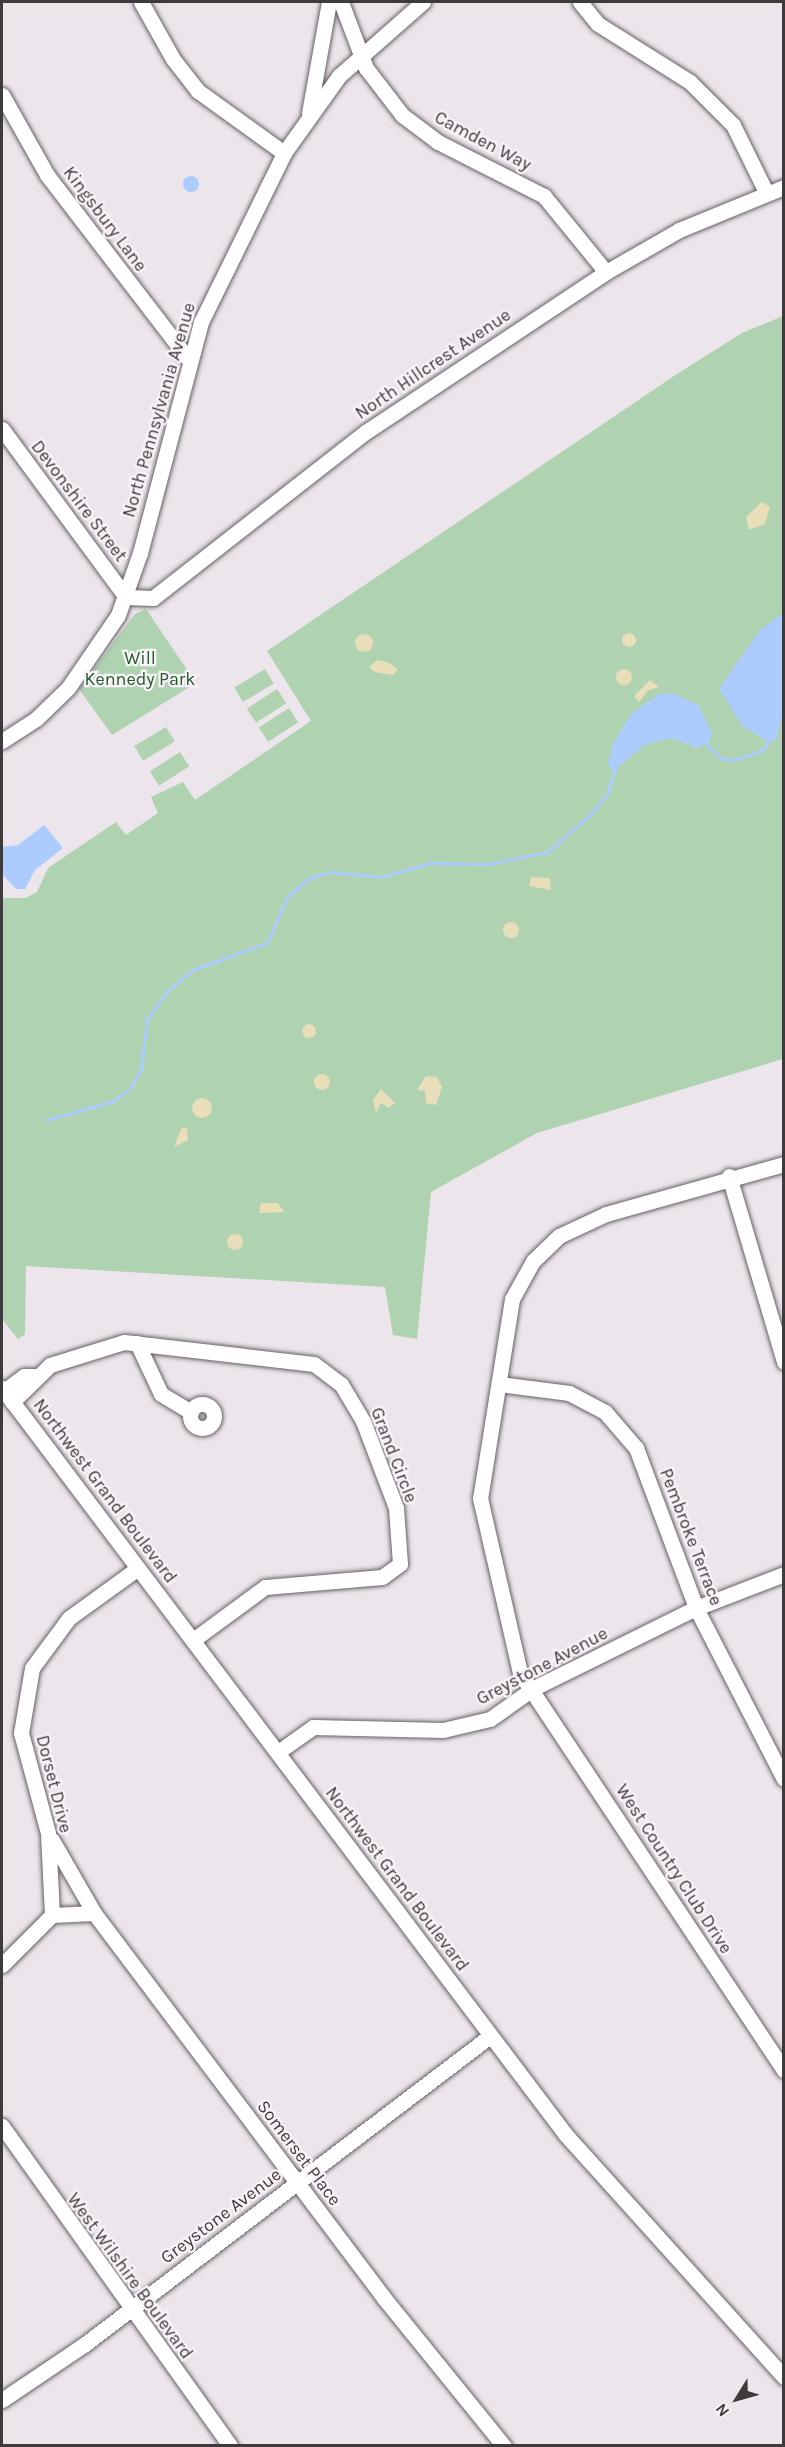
<!DOCTYPE html>
<html>
<head>
<meta charset="utf-8">
<style>
	body { margin:0 }
	#map { position:relative; width:785px; height:2447px; overflow:hidden; background:#ece5eb; font-family:Karla,sans-serif }
	div>[style] { position:absolute }
	.green>* { inset:0; background:#afd2b0; transform-origin:0 0 }
	.sand>* { inset:0; background:#e8deb9 }
	.round { border-radius:50% }
	.water>* { inset:0; background:#acccff }
	.stream>* { height:3px; margin:-1.5px; padding:0 1.5px; transform-origin:1.5px; border-radius:1.5px; background:#acccff }
	.roads { filter:drop-shadow(0 0 2px #676166) drop-shadow(0 0 2px #676166) }
	.minor>* { height:15px; margin:-7.5px; padding:0 7.5px; transform-origin:7.5px; border-radius:7.5px; background:#fff }
	.minor>.ring { margin:-7.5px; padding:0; box-sizing:content-box; background:none; border:15px solid #fff; border-radius:50% }
	span { translate:-50% -50%; white-space:nowrap; text-align:center; line-height:1.15; -webkit-text-stroke:4.5px #f9f3f9; paint-order:stroke }
	.street-label { font-size:18px; color:#3e3b3d }
	.park-label { font-size:18px; color:#1e5e26 }
	.frame { position:absolute; inset:0; border:3px solid #3e3b3d; pointer-events:none }
	.north { position:absolute; left:707px; top:2369px; width:60px; height:60px; -webkit-text-stroke:4px #f9f3f9; paint-order:stroke; rotate:233deg; font-size:16px; font-weight:700; line-height:24px; text-align:center; color:#3e3b3d }
	.north::after { content:''; display:block; margin:auto; width:21px; height:27px; background:#3e3b3d; clip-path:polygon(50% 0,100% 100%,50% 72%,0 100%) }
</style>
</head>
<body>
<div id="map">
	<div class="green">
		<i style="clip-path:polygon(783px 316px,783px 1059px,537px 1133px,431px 1192px,417px 1339px,393px 1335px,385px 1287px,26px 1266px,25px 1334px,18px 1339px,2px 1319px,2px 898px,25px 898px,37px 892px,48px 868px,116px 822px,126px 835px,158px 813px,151px 797px,183px 782px,195px 800px,311px 721px,267px 651px,677px 374px,742px 333px)"></i>
		<i style="clip-path:polygon(146px 609px,196px 683px,112px 735px,79px 689px,135px 614px)"></i>
		<i style="left:265px;top:669px;width:17px;height:36px;rotate:59deg"></i>
		<i style="left:277px;top:689px;width:17px;height:36px;rotate:57deg"></i>
		<i style="left:289px;top:708px;width:17px;height:36px;rotate:57deg"></i>
		<i style="left:166px;top:727px;width:17px;height:37px;rotate:59deg"></i>
		<i style="left:180px;top:752px;width:17px;height:36px;rotate:57deg"></i>
	</div>
	<div class="sand">
		<i style="clip-path:polygon(762px 502px,770px 507px,765px 524px,749px 530px,746px 517px)"></i>
		<i class="round" style="left:622px;top:633px;width:14px;height:14px"></i>
		<i class="round" style="left:355px;top:634px;width:18px;height:18px"></i>
		<i style="clip-path:polygon(377px 660px,387px 662px,398px 669px,393px 675px,375px 672px,369px 667px)"></i>
		<i class="round" style="left:616px;top:669px;width:16px;height:16px"></i>
		<i style="clip-path:polygon(650px 680px,659px 687px,647px 691px,639px 702px,634px 696px)"></i>
		<i style="clip-path:polygon(531px 877px,550px 878px,551px 890px,529px 886px)"></i>
		<i class="round" style="left:503px;top:922px;width:16px;height:16px"></i>
		<i class="round" style="left:302px;top:1024px;width:14px;height:14px"></i>
		<i class="round" style="left:314px;top:1074px;width:16px;height:16px"></i>
		<i style="clip-path:polygon(426px 1076px,437px 1077px,442px 1087px,436px 1105px,426px 1103px,425px 1091px,417px 1090px)"></i>
		<i style="clip-path:polygon(381px 1089px,395px 1103px,389px 1108px,381px 1103px,376px 1113px,373px 1100px)"></i>
		<i class="round" style="left:192px;top:1098px;width:20px;height:20px"></i>
		<i style="clip-path:polygon(187px 1127px,188px 1140px,174px 1147px,181px 1129px)"></i>
		<i style="clip-path:polygon(261px 1203px,277px 1203px,285px 1212px,259px 1213px)"></i>
		<i class="round" style="left:227px;top:1234px;width:16px;height:16px"></i>
	</div>
	<div class="water">
		<i class="round" style="left:183px;top:176px;width:16px;height:16px"></i>
		<i style="clip-path:polygon(783px 613px,783px 711px,776px 740px,769px 742px,743px 727px,719px 689px,760px 630px)"></i>
		<i style="clip-path:polygon(672px 693px,698px 705px,712px 733px,709px 742px,697px 748px,672px 738px,646px 744px,613px 771px,608px 764px,613px 744px,631px 714px,659px 694px)"></i>
		<i style="clip-path:polygon(44px 825px,63px 848px,35px 870px,25px 889px,16px 889px,2px 874px,2px 847px,18px 845px)"></i>
	</div>
	<div class="stream">
		<i style="left:706px;top:744px;width:22px;rotate:43deg"></i>
		<i style="left:722px;top:759px;width:12px;rotate:5deg"></i>
		<i style="left:734px;top:760px;width:31px;rotate:-19deg"></i>
		<i style="left:763px;top:750px;width:13px;rotate:-61deg"></i>
		<i style="left:46px;top:1120px;width:70px;rotate:-15.8deg"></i>
		<i style="left:113px;top:1101px;width:21px;rotate:-37deg"></i>
		<i style="left:130px;top:1088px;width:21px;rotate:-59deg"></i>
		<i style="left:141px;top:1070px;width:51px;rotate:-83.3deg"></i>
		<i style="left:147px;top:1019px;width:34px;rotate:-54deg"></i>
		<i style="left:167px;top:991px;width:33px;rotate:-40deg"></i>
		<i style="left:192px;top:970px;width:80px;rotate:-19.8deg"></i>
		<i style="left:267px;top:943px;width:50px;rotate:-66.5deg"></i>
		<i style="left:287px;top:897px;width:30px;rotate:-40deg"></i>
		<i style="left:310px;top:878px;width:20px;rotate:-18deg"></i>
		<i style="left:329px;top:872px;width:53px;rotate:5.4deg"></i>
		<i style="left:382px;top:877px;width:50px;rotate:-16.3deg"></i>
		<i style="left:430px;top:863px;width:59px;rotate:1deg"></i>
		<i style="left:489px;top:864px;width:59px;rotate:-11.7deg"></i>
		<i style="left:547px;top:852px;width:58px;rotate:-40.8deg"></i>
		<i style="left:591px;top:814px;width:28px;rotate:-52deg"></i>
		<i style="left:608px;top:792px;width:24px;rotate:-73deg"></i>
	</div>
	<div class="roads">
		<div class="minor">
			<i style="left:141px;top:2px;width:65px;rotate:60.7deg"></i>
			<i style="left:173px;top:59px;width:41px;rotate:52deg"></i>
			<i style="left:198px;top:91px;width:106px;rotate:35.8deg"></i>
			<i style="left:341px;top:2px;width:71px;rotate:69.3deg"></i>
			<i style="left:366px;top:68px;width:59px;rotate:52.5deg"></i>
			<i style="left:402px;top:115px;width:45px;rotate:36.9deg"></i>
			<i style="left:438px;top:142px;width:119px;rotate:27deg"></i>
			<i style="left:544px;top:196px;width:98px;rotate:50.8deg"></i>
			<i style="left:580px;top:2px;width:28px;rotate:51deg"></i>
			<i style="left:598px;top:24px;width:109px;rotate:32.2deg"></i>
			<i style="left:690px;top:82px;width:61px;rotate:45deg"></i>
			<i style="left:733px;top:125px;width:75px;rotate:63.8deg"></i>
			<i style="left:2px;top:95px;width:92px;rotate:60.6deg"></i>
			<i style="left:47px;top:175px;width:233px;rotate:52.5deg"></i>
			<i style="left:309px;top:113px;width:113px;rotate:-79.8deg"></i>
			<i style="left:2px;top:429px;width:209px;rotate:53.6deg"></i>
			<i style="left:126px;top:597px;width:27px;rotate:2deg"></i>
			<i style="left:153px;top:598px;width:271px;rotate:-38deg"></i>
			<i style="left:367px;top:431px;width:287px;rotate:-33.6deg"></i>
			<i style="left:606px;top:272px;width:84px;rotate:-29.9deg"></i>
			<i style="left:679px;top:230px;width:113px;rotate:-22.3deg"></i>
			<i style="left:2px;top:741px;width:40px;rotate:-32.9deg"></i>
			<i style="left:36px;top:719px;width:45px;rotate:-44.1deg"></i>
			<i style="left:68px;top:688px;width:88px;rotate:-55.6deg"></i>
			<i style="left:118px;top:615px;width:66px;rotate:-70.5deg"></i>
			<i style="left:140px;top:553px;width:239px;rotate:-75.2deg"></i>
			<i style="left:201px;top:322px;width:188px;rotate:-63.8deg"></i>
			<i style="left:284px;top:153px;width:95px;rotate:-54.5deg"></i>
			<i style="left:339px;top:76px;width:112px;rotate:-41.4deg"></i>
			<i style="left:784px;top:1164px;width:185px;rotate:164.3deg"></i>
			<i style="left:606px;top:1214px;width:52px;rotate:154.9deg"></i>
			<i style="left:559px;top:1236px;width:36px;rotate:136deg"></i>
			<i style="left:533px;top:1261px;width:43px;rotate:118.9deg"></i>
			<i style="left:512px;top:1299px;width:202px;rotate:99.1deg"></i>
			<i style="left:480px;top:1498px;width:180px;rotate:77.1deg"></i>
			<i style="left:520px;top:1673px;width:477px;rotate:56.4deg"></i>
			<i style="left:729px;top:1176px;width:194px;rotate:73.5deg"></i>
			<i style="left:137px;top:1343px;width:56px;rotate:64.8deg"></i>
			<i style="left:161px;top:1394px;width:35px;rotate:31deg"></i>
			<i style="left:499px;top:1384px;width:71px;rotate:7.3deg"></i>
			<i style="left:569px;top:1393px;width:41px;rotate:27.8deg"></i>
			<i style="left:605px;top:1412px;width:48px;rotate:49.3deg"></i>
			<i style="left:636px;top:1448px;width:171px;rotate:69.4deg"></i>
			<i style="left:696px;top:1608px;width:192px;rotate:62.8deg"></i>
			<i style="left:2px;top:1388px;width:936px;rotate:52.95deg"></i>
			<i style="left:566px;top:2135px;width:326px;rotate:48deg"></i>
			<i style="left:4px;top:1391px;width:25px;rotate:-37deg"></i>
			<i style="left:24px;top:1376px;width:11px"></i>
			<i style="left:12px;top:1402px;width:53px;rotate:-44.2deg"></i>
			<i style="left:50px;top:1365px;width:77px;rotate:-17.3deg"></i>
			<i style="left:124px;top:1342px;width:191px;rotate:6.6deg"></i>
			<i style="left:314px;top:1364px;width:34px;rotate:37deg"></i>
			<i style="left:341px;top:1384px;width:43px;rotate:59.3deg"></i>
			<i style="left:363px;top:1421px;width:93px;rotate:69.2deg"></i>
			<i style="left:396px;top:1508px;width:56px;rotate:85.9deg"></i>
			<i style="left:400px;top:1564px;width:22px;rotate:144deg"></i>
			<i style="left:382px;top:1577px;width:117px;rotate:175.1deg"></i>
			<i style="left:265px;top:1587px;width:89px;rotate:143.6deg"></i>
			<i class="ring" style="left:190px;top:1404px;width:9px;height:9px"></i>
			<i style="left:278px;top:1752px;width:43px;rotate:-35.5deg"></i>
			<i style="left:313px;top:1727px;width:130px;rotate:1.3deg"></i>
			<i style="left:443px;top:1730px;width:48px;rotate:-13.2deg"></i>
			<i style="left:490px;top:1719px;width:52px;rotate:-35.5deg"></i>
			<i style="left:532px;top:1689px;width:183px;rotate:-26.3deg"></i>
			<i style="left:696px;top:1608px;width:94px;rotate:-21.1deg"></i>
			<i style="left:52px;top:1840px;width:84px;rotate:60.1deg"></i>
			<i style="left:52px;top:1915px;width:42px;rotate:-2.7deg"></i>
			<i style="left:94px;top:1913px;width:482px;rotate:53deg"></i>
			<i style="left:384px;top:2298px;width:191px;rotate:51deg"></i>
			<i style="left:2px;top:1965px;width:71px;rotate:-45deg"></i>
			<i style="left:52px;top:1915px;width:82px;rotate:-92.8deg"></i>
			<i style="left:48px;top:1833px;width:104px;rotate:-105.1deg"></i>
			<i style="left:21px;top:1733px;width:66px;rotate:-80.4deg"></i>
			<i style="left:32px;top:1668px;width:62px;rotate:-53.5deg"></i>
			<i style="left:69px;top:1618px;width:85px;rotate:-35.9deg"></i>
			<i style="left:2px;top:2126px;width:393px;rotate:54.5deg"></i>
			<i style="left:2px;top:2400px;width:100px;rotate:-34deg"></i>
			<i style="left:85px;top:2344px;width:509px;rotate:-37.25deg"></i>
		</div>
	</div>
	<div class="street-label">
		<span style="left:483px;top:141px;rotate:28deg">Camden Way</span>
		<span style="left:105px;top:219px;rotate:53deg">Kingsbury Lane</span>
		<span style="left:433px;top:364px;rotate:-34deg">North Hillcrest Avenue</span>
		<span style="left:159px;top:410px;rotate:-74deg">North Pennsylvania Avenue</span>
		<span style="left:79px;top:501px;rotate:53deg">Devonshire Street</span>
		<span style="left:394px;top:1455px;rotate:69deg">Grand Circle</span>
		<span style="left:105px;top:1491px;rotate:53deg">Northwest Grand Boulevard</span>
		<span style="left:691px;top:1537px;rotate:69deg">Pembroke Terrace</span>
		<span style="left:542px;top:1666px;rotate:-28deg">Greystone Avenue</span>
		<span style="left:54px;top:1784px;rotate:76deg">Dorset Drive</span>
		<span style="left:674px;top:1869px;rotate:57deg">West Country Club Drive</span>
		<span style="left:397px;top:1879px;rotate:53deg">Northwest Grand Boulevard</span>
		<span style="left:299px;top:2153px;rotate:53deg">Somerset Place</span>
		<span style="left:221px;top:2216px;rotate:-37deg">Greystone Avenue</span>
		<span style="left:130px;top:2276px;rotate:54deg">West Wilshire Boulevard</span>
	</div>
	<div class="park-label">
		<span style="left:140px;top:669px">Will<br>Kennedy Park</span>
	</div>
	<div class="frame"></div>
	<div class="north">N</div>
</div>
</body>
</html>
